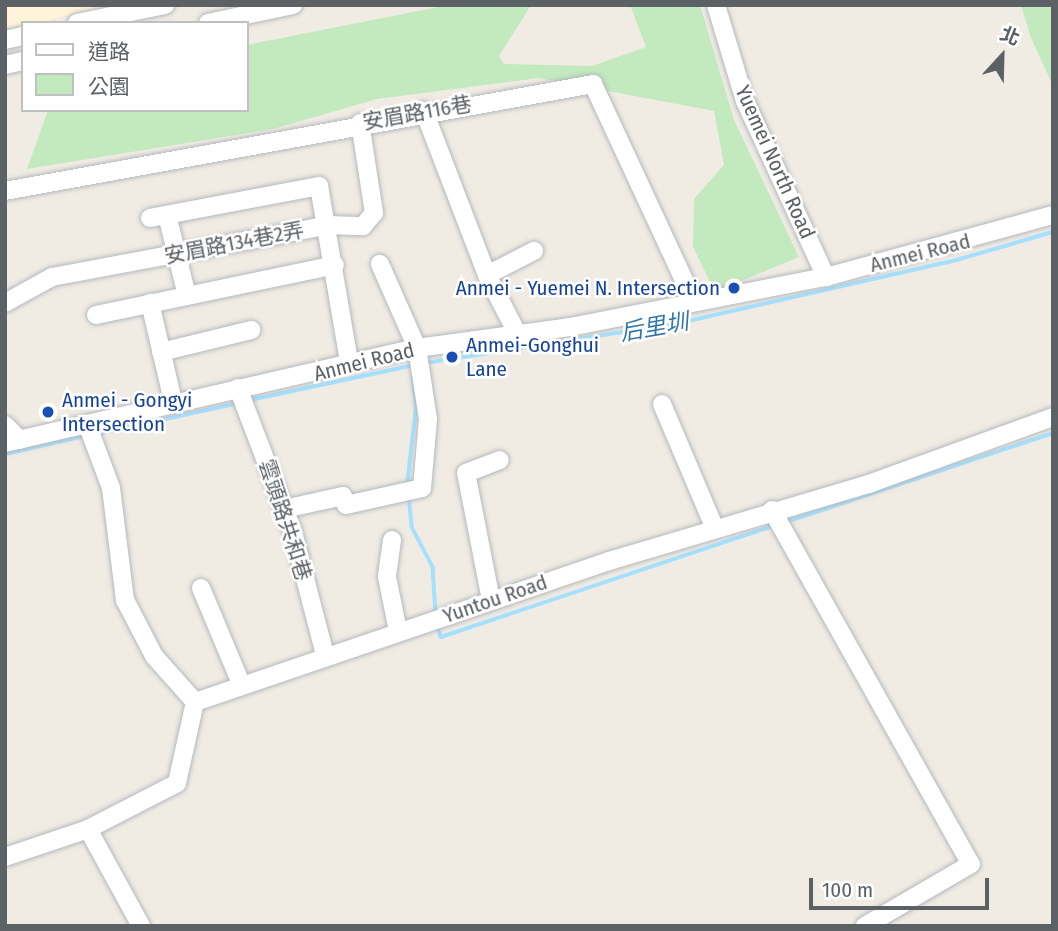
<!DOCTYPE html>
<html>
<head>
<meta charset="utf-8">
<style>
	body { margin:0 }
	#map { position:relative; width:1058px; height:931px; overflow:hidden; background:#f0ece4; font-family:"Fira Sans Condensed","Noto Sans TC",sans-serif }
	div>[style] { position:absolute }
	.commercial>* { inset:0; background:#fff3da }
	.green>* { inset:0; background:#c2eabe }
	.stream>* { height:3.5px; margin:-1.75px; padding:0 1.75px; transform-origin:1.75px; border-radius:1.75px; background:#a5e0ff }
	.roads { filter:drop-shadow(0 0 2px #b5b8bc) drop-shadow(0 0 2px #b5b8bc) }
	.minor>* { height:18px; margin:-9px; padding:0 9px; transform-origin:9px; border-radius:9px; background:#fff }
	.dots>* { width:19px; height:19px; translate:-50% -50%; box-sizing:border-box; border:4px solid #fff; border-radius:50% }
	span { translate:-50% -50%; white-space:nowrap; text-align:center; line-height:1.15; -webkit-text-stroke:5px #fff; paint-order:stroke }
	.street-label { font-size:21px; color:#5c6166 }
	.transit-label { font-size:21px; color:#164399 }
	.right { translate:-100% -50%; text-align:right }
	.left { translate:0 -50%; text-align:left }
	.water-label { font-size:23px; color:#3377a9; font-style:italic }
	.frame { position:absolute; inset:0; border:7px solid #5c6166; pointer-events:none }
	.legend { position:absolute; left:21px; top:21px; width:228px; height:91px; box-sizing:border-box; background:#fff; border:2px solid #bec0c2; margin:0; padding:9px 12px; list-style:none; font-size:21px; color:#5c6166 }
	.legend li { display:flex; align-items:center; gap:14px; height:35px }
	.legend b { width:35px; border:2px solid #bec0c2 }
	.north { position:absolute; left:967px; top:21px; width:70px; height:70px; -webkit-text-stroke:5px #fff; paint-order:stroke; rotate:22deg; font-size:19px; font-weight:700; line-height:28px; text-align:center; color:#5c6166 }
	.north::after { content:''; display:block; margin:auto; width:24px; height:32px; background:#5c6166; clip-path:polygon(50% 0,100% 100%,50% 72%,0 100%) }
	.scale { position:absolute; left:809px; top:878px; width:180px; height:32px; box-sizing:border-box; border:4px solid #5c6166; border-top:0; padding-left:9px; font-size:21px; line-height:24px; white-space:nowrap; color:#5c6166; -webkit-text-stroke:5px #fff; paint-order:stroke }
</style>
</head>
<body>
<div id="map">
	<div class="commercial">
		<i style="clip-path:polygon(5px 5px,111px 5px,5px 31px)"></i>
	</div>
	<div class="green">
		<i style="clip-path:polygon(448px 5px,531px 5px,499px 56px,504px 64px,592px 66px,646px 47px,630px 5px,700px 5px,734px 120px,799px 257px,715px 292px,693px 247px,694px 199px,724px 165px,714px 111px,539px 78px,377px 99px,273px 129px,27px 169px,48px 110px,247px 110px,247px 45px)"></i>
		<i style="clip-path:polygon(1021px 5px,1053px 5px,1053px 86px,1031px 38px)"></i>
	</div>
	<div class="stream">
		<i style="left:425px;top:363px;width:253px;rotate:-8.9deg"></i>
		<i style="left:675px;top:324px;width:292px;rotate:-12.8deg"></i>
		<i style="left:960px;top:259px;width:97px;rotate:-16.2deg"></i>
		<i style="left:250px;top:400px;width:168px;rotate:-12deg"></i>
		<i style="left:96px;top:434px;width:146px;rotate:-12.2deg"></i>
		<i style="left:5px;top:454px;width:82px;rotate:-12.7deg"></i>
		<i style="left:407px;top:485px;width:79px;rotate:-83.4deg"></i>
		<i style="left:416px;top:407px;width:29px;rotate:-96deg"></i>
		<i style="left:409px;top:496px;width:31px;rotate:84deg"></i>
		<i style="left:412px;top:527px;width:45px;rotate:62.3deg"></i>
		<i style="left:433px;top:567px;width:48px;rotate:86.4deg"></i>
		<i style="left:786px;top:522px;width:281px;rotate:-18.4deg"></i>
		<i style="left:438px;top:626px;width:11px;rotate:75deg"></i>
		<i style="left:441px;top:637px;width:352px;rotate:-18.5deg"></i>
	</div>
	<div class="roads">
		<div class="minor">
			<i style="left:716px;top:5px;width:100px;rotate:73.2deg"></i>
			<i style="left:745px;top:101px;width:194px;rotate:65.3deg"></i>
			<i style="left:77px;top:23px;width:90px;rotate:-11.6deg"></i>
			<i style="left:208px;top:23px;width:87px;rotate:-12deg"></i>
			<i style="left:5px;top:40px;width:18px;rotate:-13deg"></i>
			<i style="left:5px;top:65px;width:18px;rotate:-13deg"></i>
			<i style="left:424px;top:111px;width:176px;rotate:69deg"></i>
			<i style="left:487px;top:275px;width:68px;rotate:62.7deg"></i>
			<i style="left:5px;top:191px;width:598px;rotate:-10.31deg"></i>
			<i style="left:593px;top:84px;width:240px;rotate:65.1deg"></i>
			<i style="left:167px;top:215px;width:83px;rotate:76.1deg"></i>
			<i style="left:150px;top:218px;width:172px;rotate:-10.7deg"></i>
			<i style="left:319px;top:186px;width:179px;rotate:80.3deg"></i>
			<i style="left:487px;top:275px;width:53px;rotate:-27.1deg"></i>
			<i style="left:5px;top:303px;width:54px;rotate:-29deg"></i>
			<i style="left:52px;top:277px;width:282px;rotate:-10.6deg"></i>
			<i style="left:329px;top:225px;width:34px;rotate:2deg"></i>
			<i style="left:363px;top:226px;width:17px;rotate:-50deg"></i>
			<i style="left:374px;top:213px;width:91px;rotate:-98.8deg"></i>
			<i style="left:150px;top:303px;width:101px;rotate:76.8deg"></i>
			<i style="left:96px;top:315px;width:244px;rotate:-11.8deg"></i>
			<i style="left:161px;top:352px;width:93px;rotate:-13.7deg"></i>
			<i style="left:238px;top:388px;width:154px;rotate:69.1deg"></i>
			<i style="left:293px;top:532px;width:127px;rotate:75.4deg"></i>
			<i style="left:662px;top:404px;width:136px;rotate:67deg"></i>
			<i style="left:87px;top:424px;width:68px;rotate:69.4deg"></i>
			<i style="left:111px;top:488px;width:113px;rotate:82.9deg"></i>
			<i style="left:125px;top:600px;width:63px;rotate:62.6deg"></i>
			<i style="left:154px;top:656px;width:62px;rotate:48.3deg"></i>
			<i style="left:5px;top:425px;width:21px;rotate:45deg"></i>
			<i style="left:5px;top:443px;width:423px;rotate:-13deg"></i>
			<i style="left:417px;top:348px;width:154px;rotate:-7.8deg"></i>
			<i style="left:570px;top:327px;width:261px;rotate:-11.1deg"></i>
			<i style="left:826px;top:277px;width:235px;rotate:-15.3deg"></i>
			<i style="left:284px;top:509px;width:60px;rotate:-12.4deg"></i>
			<i style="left:343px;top:496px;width:9px;rotate:72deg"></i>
			<i style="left:346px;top:505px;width:78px;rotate:-12.6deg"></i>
			<i style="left:422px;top:488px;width:69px;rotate:-85deg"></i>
			<i style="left:428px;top:419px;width:72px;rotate:-98.8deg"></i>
			<i style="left:417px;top:348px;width:92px;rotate:-113.8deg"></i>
			<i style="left:772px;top:510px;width:406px;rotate:60.7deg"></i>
			<i style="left:971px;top:864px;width:123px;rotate:149.7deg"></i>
			<i style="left:392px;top:540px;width:37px;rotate:98deg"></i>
			<i style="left:387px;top:577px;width:55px;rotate:78.5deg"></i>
			<i style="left:201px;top:588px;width:106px;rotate:67.3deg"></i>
			<i style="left:491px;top:600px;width:129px;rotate:-101.1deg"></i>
			<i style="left:466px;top:473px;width:36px;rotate:-21deg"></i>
			<i style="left:88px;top:829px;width:111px;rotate:61.3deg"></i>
			<i style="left:5px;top:857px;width:88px;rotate:-18.6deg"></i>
			<i style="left:88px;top:829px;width:100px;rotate:-27.3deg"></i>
			<i style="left:177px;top:783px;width:83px;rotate:-77.5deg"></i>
			<i style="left:195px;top:702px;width:437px;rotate:-18.8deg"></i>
			<i style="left:609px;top:561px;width:271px;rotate:-16.5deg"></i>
			<i style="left:869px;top:484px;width:196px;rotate:-20deg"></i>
		</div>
	</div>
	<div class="dots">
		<i style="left:734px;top:288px;background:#1a4fb4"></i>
		<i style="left:452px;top:357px;background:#1a4fb4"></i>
		<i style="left:48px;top:412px;background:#1a4fb4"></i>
	</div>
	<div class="street-label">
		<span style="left:417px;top:113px;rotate:-10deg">安眉路116巷</span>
		<span style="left:775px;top:162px;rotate:66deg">Yuemei North Road</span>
		<span style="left:234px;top:243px;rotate:-11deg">安眉路134巷2弄</span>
		<span style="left:920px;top:253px;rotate:-14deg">Anmei Road</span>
		<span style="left:364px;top:362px;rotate:-14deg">Anmei Road</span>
		<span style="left:285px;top:520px;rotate:72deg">雲頭路共和巷</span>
		<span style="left:495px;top:599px;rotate:-19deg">Yuntou Road</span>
	</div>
	<div class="transit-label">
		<span class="right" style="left:720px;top:288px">Anmei - Yuemei N. Intersection</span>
		<span class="left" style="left:466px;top:357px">Anmei-Gonghui<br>Lane</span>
		<span class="left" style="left:62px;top:412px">Anmei - Gongyi<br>Intersection</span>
	</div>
	<div class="water-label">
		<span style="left:654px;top:327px;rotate:-10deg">后里圳</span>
	</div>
	<div class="frame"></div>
	<ul class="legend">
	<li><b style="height:9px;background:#fff"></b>道路</li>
	<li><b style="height:19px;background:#c2eabe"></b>公園</li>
	</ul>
	<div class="north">北</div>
	<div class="scale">100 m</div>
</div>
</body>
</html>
